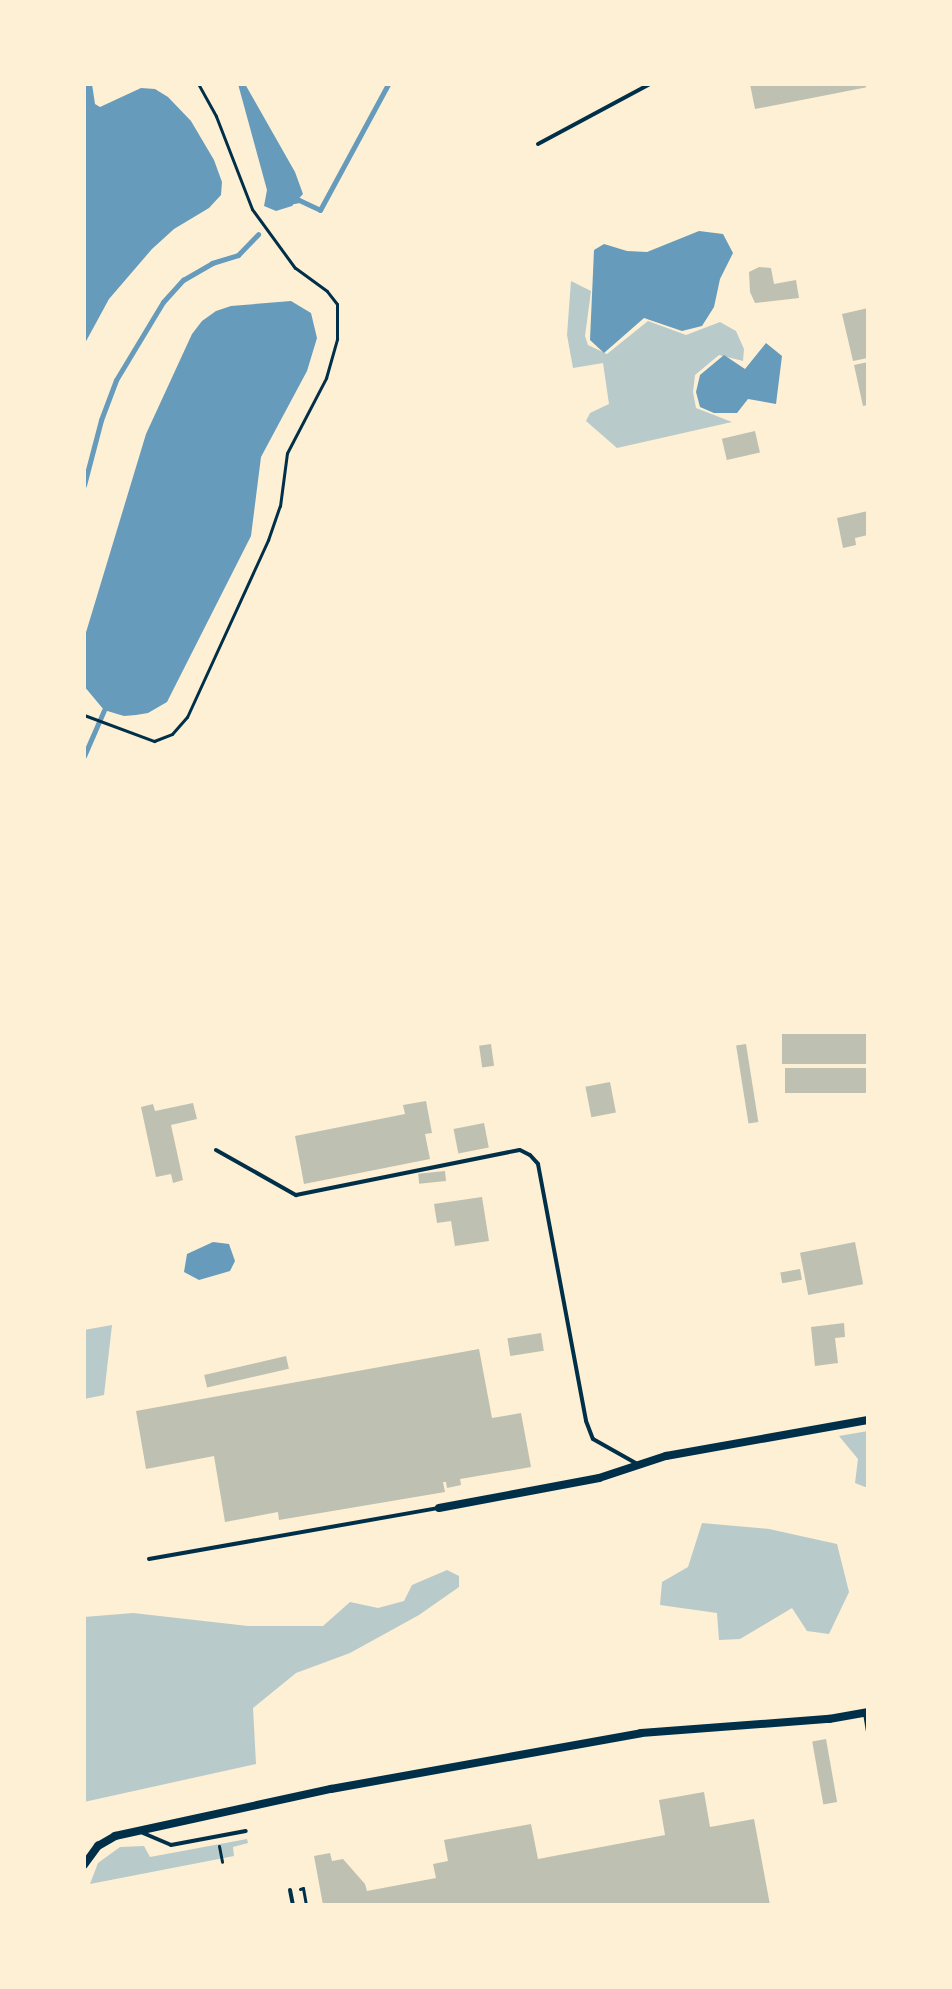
<!DOCTYPE html>
<html>
<head>
<meta charset="utf-8">
<style>
	body { margin:0 }
	#map { position:relative; width:952px; height:1989px; overflow:hidden; background:#fdf0d5; font-family:"Fira Sans Condensed",sans-serif }
	div>[style] { position:absolute }
	.green>* { inset:0; background:#b9caca }
	.water>* { inset:0; background:#669bbc }
	.stream>* { height:5px; margin:-2.5px; padding:0 2.5px; transform-origin:2.5px; border-radius:2.5px; background:#669bbc }
	.building>* { inset:0; background:#bec0b2; transform-origin:0 0 }
	.path>* { height:3px; margin:-1.5px; padding:0 1.5px; transform-origin:1.5px; border-radius:1.5px; background:#003049 }
	.service>* { height:4px; margin:-2px; padding:0 2px; transform-origin:2px; border-radius:2px; background:#003049 }
	.minor>* { height:8px; margin:-4px; padding:0 4px; transform-origin:4px; border-radius:4px; background:#003049 }
	span { translate:-50% -50%; white-space:nowrap; text-align:center; line-height:1.15; -webkit-text-stroke:8px #fdf0d5; paint-order:stroke }
	.frame { position:absolute; inset:0; border:86px solid #fdf0d5; pointer-events:none }
</style>
</head>
<body>
<div id="map">
	<div class="green">
		<i style="clip-path:polygon(571px 281px,591px 291px,585px 336px,588px 345px,607px 354px,648px 321px,686px 335px,720px 322px,736px 331px,744px 349px,743px 361px,719px 355px,695px 375px,693px 392px,696px 408px,732px 422px,617px 448px,586px 421px,590px 413px,609px 404px,603px 363px,573px 368px,567px 335px)"></i>
		<i style="clip-path:polygon(112px 1325px,104px 1395px,84px 1399px,84px 1330px)"></i>
		<i style="clip-path:polygon(868px 1431px,868px 1486px,865px 1487px,855px 1483px,858px 1459px,839px 1436px)"></i>
		<i style="clip-path:polygon(702px 1523px,769px 1529px,837px 1544px,849px 1592px,829px 1634px,807px 1631px,792px 1608px,740px 1639px,719px 1640px,717px 1613px,660px 1605px,662px 1582px,688px 1567px)"></i>
		<i style="clip-path:polygon(447px 1570px,459px 1576px,459px 1587px,419px 1615px,350px 1653px,296px 1673px,253px 1708px,256px 1764px,84px 1802px,84px 1617px,133px 1613px,248px 1626px,323px 1626px,350px 1602px,378px 1608px,404px 1601px,412px 1585px)"></i>
		<i style="clip-path:polygon(247px 1839px,248px 1843px,233px 1847px,234px 1856px,90px 1884px,98px 1863px,120px 1847px,144px 1846px,150px 1857px)"></i>
	</div>
	<div class="water">
		<i style="clip-path:polygon(84px 84px,92px 84px,95px 104px,100px 107px,141px 88px,155px 89px,168px 97px,191px 121px,214px 160px,222px 182px,221px 195px,209px 208px,174px 229px,152px 249px,109px 299px,84px 345px)"></i>
		<i style="clip-path:polygon(238px 84px,245px 84px,295px 172px,303px 194px,292px 206px,276px 211px,264px 206px,267px 190px)"></i>
		<i style="clip-path:polygon(699px 231px,723px 234px,733px 253px,720px 279px,714px 307px,702px 326px,682px 331px,644px 318px,604px 353px,590px 340px,594px 250px,604px 244px,627px 251px,647px 252px)"></i>
		<i style="clip-path:polygon(291px 301px,311px 313px,317px 338px,307px 371px,261px 457px,251px 536px,167px 702px,148px 713px,136px 715px,124px 716px,104px 710px,84px 686px,84px 639px,146px 434px,192px 334px,202px 321px,216px 311px,231px 306px)"></i>
		<i style="clip-path:polygon(766px 343px,782px 356px,776px 404px,748px 399px,737px 413px,714px 413px,700px 407px,696px 392px,700px 375px,724px 355px,745px 369px)"></i>
		<i style="clip-path:polygon(213px 1242px,229px 1244px,235px 1261px,230px 1271px,199px 1280px,184px 1272px,187px 1254px)"></i>
	</div>
	<div class="stream">
		<i style="left:294px;top:201px;width:5px;rotate:-11deg"></i>
		<i style="left:299px;top:200px;width:23px;rotate:25deg"></i>
		<i style="left:320px;top:210px;width:143px;rotate:-61.6deg"></i>
		<i style="left:84px;top:485px;width:67px;rotate:-75.3deg"></i>
		<i style="left:101px;top:420px;width:43px;rotate:-69.4deg"></i>
		<i style="left:116px;top:380px;width:91px;rotate:-58.9deg"></i>
		<i style="left:163px;top:302px;width:30px;rotate:-48deg"></i>
		<i style="left:183px;top:280px;width:34px;rotate:-30deg"></i>
		<i style="left:212px;top:263px;width:27px;rotate:-17deg"></i>
		<i style="left:238px;top:255px;width:29px;rotate:-46deg"></i>
		<i style="left:84px;top:756px;width:50px;rotate:-66.5deg"></i>
	</div>
	<div class="building">
		<i style="clip-path:polygon(750px 84px,868px 84px,868px 87px,755px 109px)"></i>
		<i style="clip-path:polygon(759px 267px,771px 268px,774px 284px,796px 280px,799px 298px,755px 303px,750px 292px,749px 272px)"></i>
		<i style="clip-path:polygon(868px 308px,868px 358px,853px 361px,842px 314px)"></i>
		<i style="clip-path:polygon(868px 362px,868px 405px,863px 406px,854px 365px)"></i>
		<i style="left:755px;top:431px;width:22px;height:34px;rotate:77deg"></i>
		<i style="clip-path:polygon(868px 511px,868px 535px,855px 538px,856px 545px,843px 548px,837px 518px)"></i>
		<i style="left:868px;top:1034px;width:30px;height:86px;rotate:90deg"></i>
		<i style="left:491px;top:1044px;width:22px;height:12px;rotate:82deg"></i>
		<i style="left:746px;top:1044px;width:79px;height:10px;rotate:81deg"></i>
		<i style="left:868px;top:1068px;width:25px;height:83px;rotate:90deg"></i>
		<i style="left:610px;top:1082px;width:31px;height:25px;rotate:79deg"></i>
		<i style="clip-path:polygon(426px 1101px,432px 1133px,425px 1134px,430px 1159px,304px 1184px,295px 1136px,405px 1114px,403px 1105px)"></i>
		<i style="clip-path:polygon(193px 1103px,197px 1119px,171px 1125px,183px 1180px,173px 1183px,171px 1174px,156px 1177px,141px 1107px,153px 1104px,155px 1111px)"></i>
		<i style="left:484px;top:1123px;width:25px;height:31px;rotate:79deg"></i>
		<i style="left:445px;top:1171px;width:10px;height:27px;rotate:84deg"></i>
		<i style="clip-path:polygon(482px 1197px,489px 1241px,455px 1246px,451px 1221px,437px 1223px,434px 1204px)"></i>
		<i style="left:855px;top:1242px;width:43px;height:56px;rotate:79deg"></i>
		<i style="left:800px;top:1269px;width:11px;height:20px;rotate:80deg"></i>
		<i style="clip-path:polygon(844px 1323px,845px 1337px,835px 1338px,838px 1363px,815px 1366px,811px 1327px)"></i>
		<i style="left:541px;top:1333px;width:18px;height:34px;rotate:81deg"></i>
		<i style="clip-path:polygon(479px 1349px,492px 1418px,521px 1413px,531px 1467px,460px 1479px,461px 1485px,447px 1488px,446px 1482px,443px 1482px,445px 1492px,279px 1520px,278px 1512px,225px 1522px,214px 1456px,146px 1469px,136px 1411px)"></i>
		<i style="left:286px;top:1356px;width:13px;height:84px;rotate:77deg"></i>
		<i style="left:826px;top:1739px;width:64px;height:14px;rotate:80deg"></i>
		<i style="clip-path:polygon(704px 1792px,710px 1827px,754px 1819px,770px 1905px,323px 1905px,314px 1856px,330px 1853px,332px 1861px,343px 1859px,365px 1884px,367px 1891px,436px 1878px,433px 1864px,448px 1861px,444px 1840px,531px 1824px,538px 1859px,665px 1835px,659px 1800px)"></i>
	</div>
	<div class="path">
		<i style="left:84px;top:715px;width:75px;rotate:20.4deg"></i>
		<i style="left:154px;top:741px;width:19px;rotate:-21deg"></i>
		<i style="left:172px;top:734px;width:23px;rotate:-49deg"></i>
		<i style="left:187px;top:717px;width:195px;rotate:-65.4deg"></i>
		<i style="left:268px;top:540px;width:36px;rotate:-71deg"></i>
		<i style="left:280px;top:506px;width:53px;rotate:-82.5deg"></i>
		<i style="left:287px;top:453px;width:85px;rotate:-62.5deg"></i>
		<i style="left:326px;top:378px;width:41px;rotate:-74.2deg"></i>
		<i style="left:337px;top:339px;width:35px;rotate:-90deg"></i>
		<i style="left:337px;top:304px;width:16px;rotate:-128deg"></i>
		<i style="left:327px;top:291px;width:39px;rotate:-144deg"></i>
		<i style="left:295px;top:268px;width:73px;rotate:-126.1deg"></i>
		<i style="left:252px;top:209px;width:100px;rotate:-111.2deg"></i>
		<i style="left:216px;top:116px;width:37px;rotate:-119deg"></i>
		<i style="left:219px;top:1846px;width:16px;rotate:79deg"></i>
		<i style="left:300px;top:1889px;width:3px;rotate:-18deg"></i>
		<i style="left:303px;top:1888px;width:17px;rotate:80deg"></i>
	</div>
	<div class="service">
		<i style="left:538px;top:144px;width:127px;rotate:-28.2deg"></i>
		<i style="left:216px;top:1150px;width:92px;rotate:29.4deg"></i>
		<i style="left:296px;top:1195px;width:228px;rotate:-11.4deg"></i>
		<i style="left:520px;top:1150px;width:11px;rotate:27deg"></i>
		<i style="left:530px;top:1155px;width:12px;rotate:48deg"></i>
		<i style="left:538px;top:1164px;width:261px;rotate:79.4deg"></i>
		<i style="left:586px;top:1421px;width:19px;rotate:69deg"></i>
		<i style="left:593px;top:1439px;width:53px;rotate:29.5deg"></i>
		<i style="left:149px;top:1559px;width:293px;rotate:-10deg"></i>
		<i style="left:865px;top:1713px;width:18px;rotate:81deg"></i>
		<i style="left:143px;top:1833px;width:30px;rotate:23deg"></i>
		<i style="left:171px;top:1845px;width:76px;rotate:-10.6deg"></i>
		<i style="left:290px;top:1890px;width:15px;rotate:79deg"></i>
	</div>
	<div class="minor">
		<i style="left:439px;top:1508px;width:163px;rotate:-10.6deg"></i>
		<i style="left:599px;top:1478px;width:71px;rotate:-18.2deg"></i>
		<i style="left:666px;top:1456px;width:205px;rotate:-10.1deg"></i>
		<i style="left:84px;top:1865px;width:24px;rotate:-54deg"></i>
		<i style="left:98px;top:1846px;width:20px;rotate:-30deg"></i>
		<i style="left:115px;top:1836px;width:221px;rotate:-12.3deg"></i>
		<i style="left:331px;top:1789px;width:315px;rotate:-10.2deg"></i>
		<i style="left:641px;top:1733px;width:189px;rotate:-4.3deg"></i>
		<i style="left:829px;top:1719px;width:40px;rotate:-10deg"></i>
	</div>
	<div class="frame"></div>
</div>
</body>
</html>
